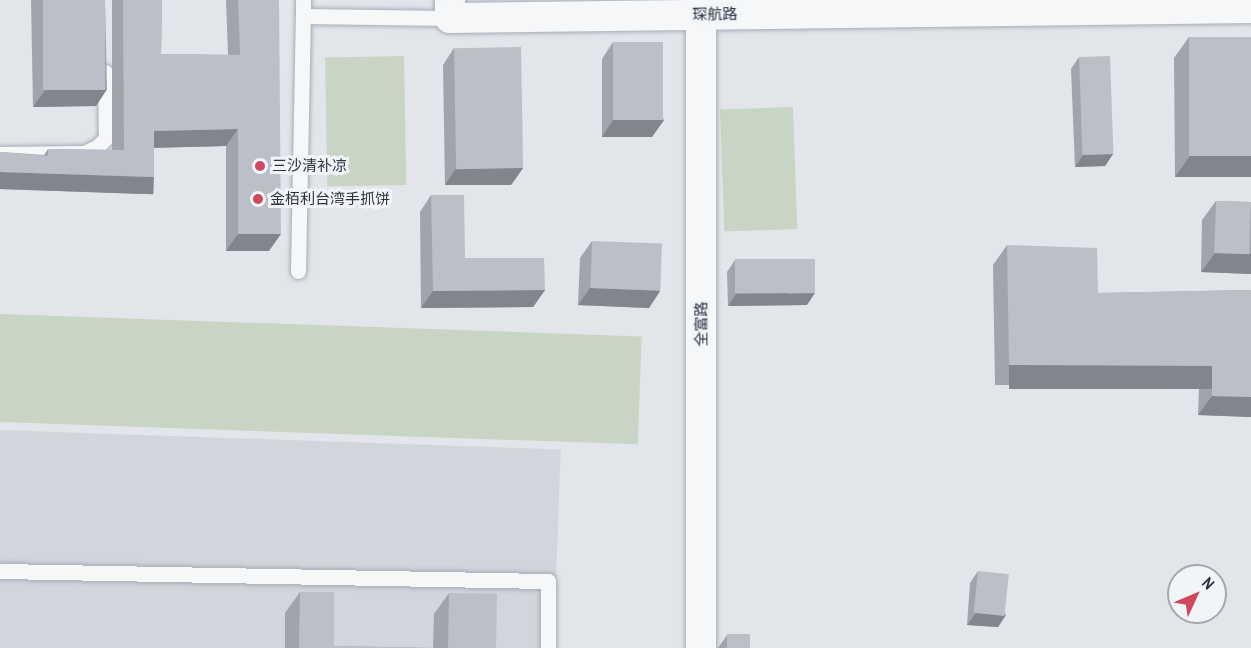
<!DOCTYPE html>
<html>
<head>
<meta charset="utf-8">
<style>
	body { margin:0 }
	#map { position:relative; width:1251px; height:648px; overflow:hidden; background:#e2e6eb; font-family:"Archivo Narrow","Noto Sans SC",sans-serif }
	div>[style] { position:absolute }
	.built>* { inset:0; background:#d1d5dd; transform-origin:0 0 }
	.green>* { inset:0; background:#c8d5c4; transform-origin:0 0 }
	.roads { filter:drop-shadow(0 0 2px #a7adb5) drop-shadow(0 0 2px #a7adb5) }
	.service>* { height:15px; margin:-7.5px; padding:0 7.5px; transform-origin:7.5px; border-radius:7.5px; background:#f5f7f9 }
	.minor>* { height:30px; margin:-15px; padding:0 15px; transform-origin:15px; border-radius:15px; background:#f5f7f9 }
	.wall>* { inset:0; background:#a0a4ac }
	.shaded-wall>* { inset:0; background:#82868c; transform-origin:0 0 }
	.building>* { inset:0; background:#babfc8; transform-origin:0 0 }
	.dots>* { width:16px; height:16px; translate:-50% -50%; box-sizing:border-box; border:3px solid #f2f5f8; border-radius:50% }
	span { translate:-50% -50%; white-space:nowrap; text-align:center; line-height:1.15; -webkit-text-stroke:6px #f2f5f8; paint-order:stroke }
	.street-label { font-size:15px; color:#2a3343 }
	.poi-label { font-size:15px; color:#2a3343 }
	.left { translate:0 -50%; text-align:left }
	.north { position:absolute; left:1167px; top:564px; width:60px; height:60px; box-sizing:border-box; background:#f2f5f8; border:2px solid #a2a7b0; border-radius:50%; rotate:46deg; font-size:16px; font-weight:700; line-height:24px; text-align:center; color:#2a3343 }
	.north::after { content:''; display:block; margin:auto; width:21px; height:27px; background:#cf485e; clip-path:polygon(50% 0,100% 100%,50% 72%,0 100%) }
</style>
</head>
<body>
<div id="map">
	<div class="built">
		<i style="left:0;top:430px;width:561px;height:218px;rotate:2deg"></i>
	</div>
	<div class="green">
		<i style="left:404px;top:56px;width:129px;height:79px;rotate:89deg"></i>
		<i style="left:793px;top:107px;width:122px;height:73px;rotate:88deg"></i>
		<i style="left:0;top:314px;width:642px;height:108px;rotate:2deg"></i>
	</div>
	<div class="roads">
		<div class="service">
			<i style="left:303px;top:0;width:16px;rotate:90deg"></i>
			<i style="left:303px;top:16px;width:147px;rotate:0.8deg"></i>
			<i style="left:0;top:154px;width:84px;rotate:-0.7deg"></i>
			<i style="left:84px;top:153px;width:14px;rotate:-25deg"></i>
			<i style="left:97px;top:147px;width:13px;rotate:-45deg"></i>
			<i style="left:106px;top:138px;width:66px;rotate:-90.9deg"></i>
			<i style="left:298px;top:271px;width:255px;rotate:-88.9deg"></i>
			<i style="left:0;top:571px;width:548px;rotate:1.05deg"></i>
			<i style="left:548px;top:581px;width:67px;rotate:90deg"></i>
		</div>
		<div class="minor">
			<i style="left:450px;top:0;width:18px;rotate:90deg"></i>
			<i style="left:450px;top:18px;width:801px;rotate:-0.72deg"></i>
			<i style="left:701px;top:0;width:648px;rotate:90deg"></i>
		</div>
	</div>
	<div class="wall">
		<i style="clip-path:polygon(31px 0,105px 0,107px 89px,96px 106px,33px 107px)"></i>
		<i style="clip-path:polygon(112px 0,162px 0,161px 54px,228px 55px,226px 0,279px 0,269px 251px,226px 251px,226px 146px,154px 148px,154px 177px,142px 194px,0 189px,0 152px,44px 155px,48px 149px,112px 150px)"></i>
		<i style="clip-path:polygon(1189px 37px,1251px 37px,1251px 177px,1175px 177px,1174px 58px)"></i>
		<i style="clip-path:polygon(613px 42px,664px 120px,652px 137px,602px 137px,602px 59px)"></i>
		<i style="clip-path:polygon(454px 48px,523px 168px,511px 185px,445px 185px,443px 65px)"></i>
		<i style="clip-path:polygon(1079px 57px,1113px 154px,1105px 166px,1075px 167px,1071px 69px)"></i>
		<i style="clip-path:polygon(431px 195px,465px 258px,545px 290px,533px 307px,421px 308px,420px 212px)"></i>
		<i style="clip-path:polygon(1216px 201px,1251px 202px,1251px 274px,1201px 272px,1202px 220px)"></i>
		<i style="clip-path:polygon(592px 241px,660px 291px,649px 308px,578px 305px,580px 258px)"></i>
		<i style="clip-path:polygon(1007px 245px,1098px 293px,1251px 290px,1251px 417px,1198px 415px,1199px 386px,995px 385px,993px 265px)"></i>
		<i style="clip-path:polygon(735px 260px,807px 305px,728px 306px,727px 272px)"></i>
		<i style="clip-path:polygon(978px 571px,1006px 615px,998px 627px,967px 625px,970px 583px)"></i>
		<i style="clip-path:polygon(300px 592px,334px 646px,433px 648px,434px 614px,449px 593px,496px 648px,285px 648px,285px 613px)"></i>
		<i style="clip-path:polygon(727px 635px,750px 648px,718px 648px)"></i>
	</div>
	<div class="shaded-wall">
		<i style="clip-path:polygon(107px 89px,96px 106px,33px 107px,45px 90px)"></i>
		<i style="clip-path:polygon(613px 120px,664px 120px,652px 137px,602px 137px)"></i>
		<i style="clip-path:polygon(238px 129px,226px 146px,142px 148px,154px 131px)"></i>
		<i style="clip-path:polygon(1113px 154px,1105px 166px,1075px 167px,1083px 155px)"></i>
		<i style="clip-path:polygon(1190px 156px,1251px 156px,1251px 177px,1175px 177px)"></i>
		<i style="clip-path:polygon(456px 168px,523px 168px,511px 185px,445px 185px)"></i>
		<i style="left:0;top:172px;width:154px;height:17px;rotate:2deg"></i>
		<i style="clip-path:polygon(238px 234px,281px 234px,269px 251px,226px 251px)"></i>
		<i style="clip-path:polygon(1215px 253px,1251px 254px,1251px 274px,1201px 272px)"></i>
		<i style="clip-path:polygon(590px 288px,660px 291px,649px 308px,578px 305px)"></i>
		<i style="clip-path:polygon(545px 290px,533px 307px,421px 308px,433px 291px)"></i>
		<i style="clip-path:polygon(815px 293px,807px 305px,728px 306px,736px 294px)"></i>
		<i style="left:1009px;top:365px;width:203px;height:24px"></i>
		<i style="clip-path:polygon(1212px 396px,1251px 397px,1251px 417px,1198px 415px)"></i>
		<i style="clip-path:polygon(976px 613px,1006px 615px,998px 627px,967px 625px)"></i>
	</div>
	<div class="building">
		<i style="left:43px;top:0;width:62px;height:90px"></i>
		<i style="clip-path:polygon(123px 0,162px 0,161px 54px,240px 55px,238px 0,279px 0,281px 234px,238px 234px,238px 129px,154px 131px,154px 177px,0 172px,0 152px,48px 156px,48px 149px,124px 150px)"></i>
		<i style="left:1189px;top:37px;width:62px;height:119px"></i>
		<i style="left:613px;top:42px;width:50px;height:78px"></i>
		<i style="left:521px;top:47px;width:121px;height:67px;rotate:89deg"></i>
		<i style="left:1110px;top:56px;width:98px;height:31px;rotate:88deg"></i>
		<i style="clip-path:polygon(431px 195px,464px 195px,465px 258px,544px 258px,545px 290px,433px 291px)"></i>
		<i style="left:1216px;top:201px;width:35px;height:52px;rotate:2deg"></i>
		<i style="left:592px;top:241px;width:70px;height:47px;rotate:2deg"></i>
		<i style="clip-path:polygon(1007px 245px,1097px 248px,1098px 293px,1251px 290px,1251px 397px,1212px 396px,1212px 366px,1009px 365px)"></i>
		<i style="left:815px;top:259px;width:34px;height:80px;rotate:90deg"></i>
		<i style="left:978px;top:571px;width:31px;height:42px;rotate:6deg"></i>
		<i style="clip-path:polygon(300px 592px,334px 592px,334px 646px,435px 648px,299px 648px)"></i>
		<i style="left:449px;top:593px;width:48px;height:55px;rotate:1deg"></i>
		<i style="left:750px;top:634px;width:14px;height:23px;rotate:90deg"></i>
	</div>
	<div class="dots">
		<i style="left:260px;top:166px;background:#cf485e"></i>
		<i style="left:258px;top:199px;background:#cf485e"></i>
	</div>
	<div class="street-label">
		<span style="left:715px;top:14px;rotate:-1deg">琛航路</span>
		<span style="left:701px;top:324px;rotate:-90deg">全富路</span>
	</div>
	<div class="poi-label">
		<span class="left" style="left:272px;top:166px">三沙清补凉</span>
		<span class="left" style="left:270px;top:199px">金栢利台湾手抓饼</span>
	</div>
	<div class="north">N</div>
</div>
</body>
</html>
